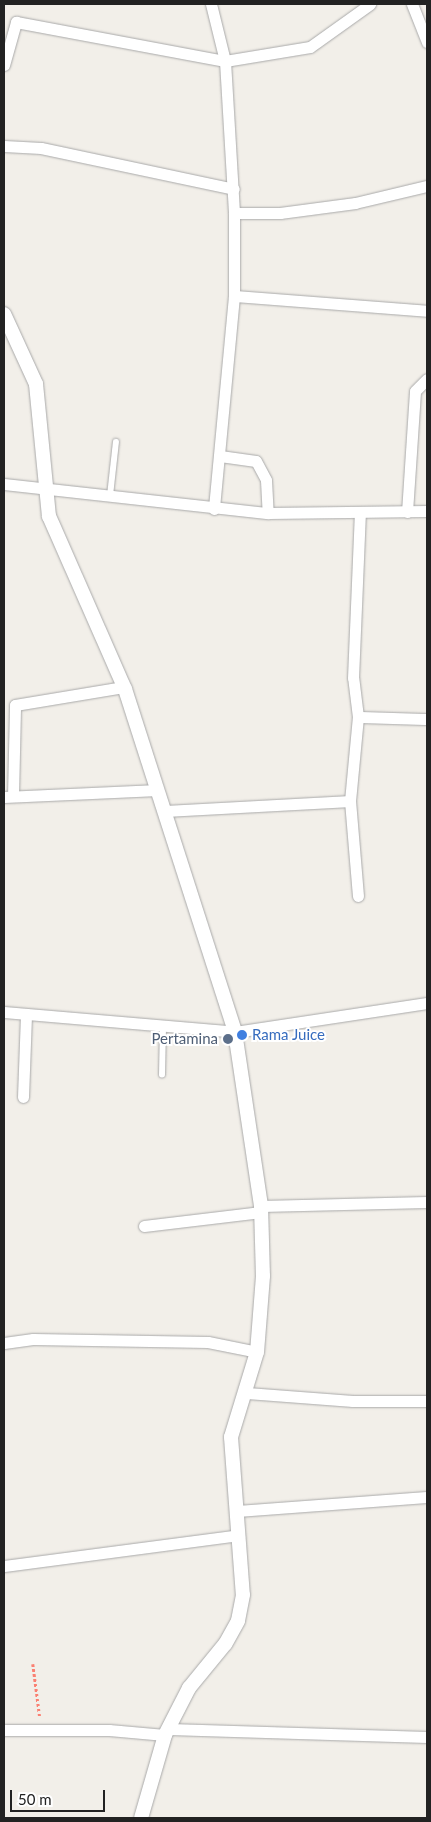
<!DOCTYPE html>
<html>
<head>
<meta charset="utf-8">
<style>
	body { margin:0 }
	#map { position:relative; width:431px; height:1822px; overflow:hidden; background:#f2efe9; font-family:Lato,sans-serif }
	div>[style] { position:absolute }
	.path>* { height:2.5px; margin-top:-1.25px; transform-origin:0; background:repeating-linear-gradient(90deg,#fa8072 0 2.5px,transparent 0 5px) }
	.roads { filter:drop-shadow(0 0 1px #a9a9a9) drop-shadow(0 0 1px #a9a9a9) }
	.service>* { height:5.5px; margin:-2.75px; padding:0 2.75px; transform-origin:2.75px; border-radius:2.75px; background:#fff }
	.minor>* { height:11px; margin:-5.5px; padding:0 5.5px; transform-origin:5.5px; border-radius:5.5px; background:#fff }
	.tertiary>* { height:14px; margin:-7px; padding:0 7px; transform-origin:7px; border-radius:7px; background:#fff }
	.dots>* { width:14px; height:14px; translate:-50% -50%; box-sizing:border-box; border:2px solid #fff; border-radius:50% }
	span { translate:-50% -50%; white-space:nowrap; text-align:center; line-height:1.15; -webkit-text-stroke:4px #fff; paint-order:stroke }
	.shop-label { font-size:15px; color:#366cbe }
	.left { translate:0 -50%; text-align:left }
	.service-label { font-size:15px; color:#4e5e75 }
	.right { translate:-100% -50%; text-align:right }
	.frame { position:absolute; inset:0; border:5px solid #222; pointer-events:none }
	.scale { position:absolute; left:10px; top:1790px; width:95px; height:22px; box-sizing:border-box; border:2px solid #222; border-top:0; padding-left:6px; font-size:15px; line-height:18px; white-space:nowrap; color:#222; -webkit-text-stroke:4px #fff; paint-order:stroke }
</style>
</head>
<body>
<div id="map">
	<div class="path">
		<i style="left:33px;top:1664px;width:54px;rotate:82.6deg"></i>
	</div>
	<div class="roads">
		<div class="service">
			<i style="left:110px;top:496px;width:54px;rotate:-83.7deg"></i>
			<i style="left:162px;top:1075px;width:49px;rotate:-88.8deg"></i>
		</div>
		<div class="minor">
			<i style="left:211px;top:4px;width:59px;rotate:76.2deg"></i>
			<i style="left:225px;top:61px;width:152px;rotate:86.6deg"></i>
			<i style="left:234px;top:213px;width:83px;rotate:90deg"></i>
			<i style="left:234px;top:296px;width:214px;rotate:95.4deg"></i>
			<i style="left:412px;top:4px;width:41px;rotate:68.5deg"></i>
			<i style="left:4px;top:65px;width:45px;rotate:-74.4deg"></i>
			<i style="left:16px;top:22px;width:213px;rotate:10.6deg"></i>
			<i style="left:225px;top:61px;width:86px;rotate:-9.4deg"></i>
			<i style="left:310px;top:47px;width:74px;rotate:-35.6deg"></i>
			<i style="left:4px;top:146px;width:37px;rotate:3deg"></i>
			<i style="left:41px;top:148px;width:197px;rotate:12deg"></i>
			<i style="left:234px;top:213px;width:46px"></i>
			<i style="left:280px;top:213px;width:76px;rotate:-7.6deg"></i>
			<i style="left:355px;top:203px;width:74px;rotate:-13.3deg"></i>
			<i style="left:234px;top:296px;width:194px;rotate:4.4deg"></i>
			<i style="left:220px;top:456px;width:36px;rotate:8deg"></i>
			<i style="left:256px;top:461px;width:21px;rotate:62deg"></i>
			<i style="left:266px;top:480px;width:33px;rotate:87deg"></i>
			<i style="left:4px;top:484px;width:266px;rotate:6.3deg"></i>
			<i style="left:268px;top:513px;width:159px;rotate:-0.7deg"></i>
			<i style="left:407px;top:512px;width:121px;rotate:-86.2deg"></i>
			<i style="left:415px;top:391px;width:17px;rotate:-45deg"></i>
			<i style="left:358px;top:717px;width:39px;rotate:-97deg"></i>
			<i style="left:353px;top:678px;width:164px;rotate:-87.6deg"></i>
			<i style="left:13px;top:796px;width:91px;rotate:-88.7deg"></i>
			<i style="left:15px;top:705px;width:110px;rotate:-9.4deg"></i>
			<i style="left:4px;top:797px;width:154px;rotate:-2.6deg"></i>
			<i style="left:166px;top:811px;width:184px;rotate:-3.1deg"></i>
			<i style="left:358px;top:896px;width:95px;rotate:-94.8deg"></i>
			<i style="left:350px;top:801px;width:84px;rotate:-84.6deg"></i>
			<i style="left:358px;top:717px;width:69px;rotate:1.7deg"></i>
			<i style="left:4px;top:1012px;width:232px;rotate:4.9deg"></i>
			<i style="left:235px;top:1032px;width:194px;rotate:-8.6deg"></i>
			<i style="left:23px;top:1097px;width:83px;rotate:-87.9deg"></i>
			<i style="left:261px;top:1206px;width:166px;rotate:-1.4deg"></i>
			<i style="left:144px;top:1226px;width:118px;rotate:-6.8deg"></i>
			<i style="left:4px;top:1343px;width:29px;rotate:-8deg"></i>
			<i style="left:33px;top:1339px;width:175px;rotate:1deg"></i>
			<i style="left:208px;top:1342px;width:50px;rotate:11.5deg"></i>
			<i style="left:247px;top:1393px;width:106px;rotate:4.3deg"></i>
			<i style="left:353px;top:1401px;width:74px"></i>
			<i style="left:236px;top:1511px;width:192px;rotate:-4.2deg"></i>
			<i style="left:4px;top:1566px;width:237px;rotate:-7.5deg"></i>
			<i style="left:169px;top:1729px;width:258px;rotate:1.8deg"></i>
			<i style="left:4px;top:1730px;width:105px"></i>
			<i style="left:109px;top:1730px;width:56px;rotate:5.1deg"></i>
		</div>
		<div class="tertiary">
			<i style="left:4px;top:314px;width:77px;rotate:65.4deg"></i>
			<i style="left:36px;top:384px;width:133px;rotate:84.4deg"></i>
			<i style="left:49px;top:516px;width:189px;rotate:66.3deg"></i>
			<i style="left:125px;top:689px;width:360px;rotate:72.2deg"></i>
			<i style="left:235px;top:1032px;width:176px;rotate:81.5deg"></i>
			<i style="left:261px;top:1206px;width:70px;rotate:88.4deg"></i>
			<i style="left:263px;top:1276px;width:76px;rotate:94.5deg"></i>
			<i style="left:257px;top:1352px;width:89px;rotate:107deg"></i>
			<i style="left:231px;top:1437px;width:158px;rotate:85.7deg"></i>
			<i style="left:243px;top:1595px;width:26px;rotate:101deg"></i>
			<i style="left:238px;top:1621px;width:26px;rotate:119deg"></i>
			<i style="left:225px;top:1644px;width:57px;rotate:129.3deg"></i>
			<i style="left:189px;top:1688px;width:53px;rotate:117.1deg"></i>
			<i style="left:165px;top:1735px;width:86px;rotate:106.1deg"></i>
		</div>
	</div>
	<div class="dots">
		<i style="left:242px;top:1035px;background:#3f7fe0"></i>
		<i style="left:228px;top:1039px;background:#5c6f8a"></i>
	</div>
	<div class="shop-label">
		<span class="left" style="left:252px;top:1035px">Rama Juice</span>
	</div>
	<div class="service-label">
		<span class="right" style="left:218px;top:1039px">Pertamina</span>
	</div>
	<div class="frame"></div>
	<div class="scale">50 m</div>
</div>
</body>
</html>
